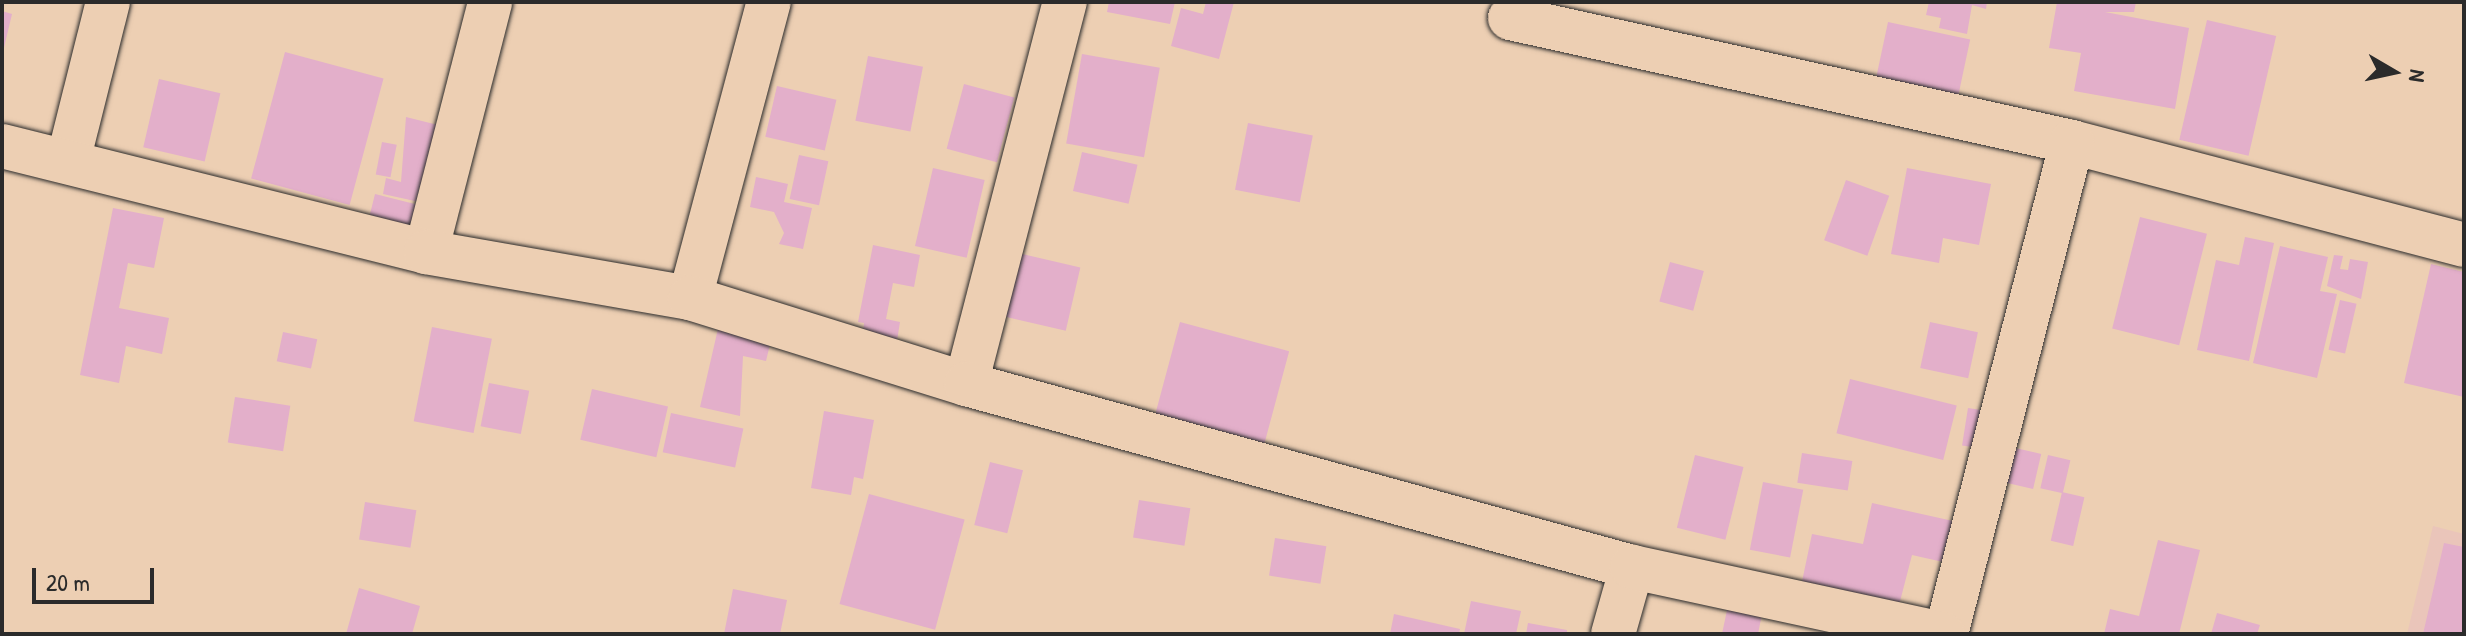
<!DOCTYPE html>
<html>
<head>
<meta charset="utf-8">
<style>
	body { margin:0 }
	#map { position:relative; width:2466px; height:636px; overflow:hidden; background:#edcfb3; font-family:"Patrick Hand",sans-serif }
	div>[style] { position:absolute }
	.built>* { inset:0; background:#eac5ba }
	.building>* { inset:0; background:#e3afca; transform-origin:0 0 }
	.roads { filter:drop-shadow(0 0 2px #2b2b2b) drop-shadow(0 0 2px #2b2b2b) }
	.minor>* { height:44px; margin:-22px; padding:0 22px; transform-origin:22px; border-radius:22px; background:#edcfb3 }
	.tertiary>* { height:44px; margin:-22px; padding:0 22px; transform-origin:22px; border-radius:22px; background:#edcfb3 }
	span { translate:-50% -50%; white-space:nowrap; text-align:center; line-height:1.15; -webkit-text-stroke:6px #edcfb3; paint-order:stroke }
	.frame { position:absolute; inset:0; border:4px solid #2b2b2b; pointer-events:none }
	.north { position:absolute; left:2354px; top:32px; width:80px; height:80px; -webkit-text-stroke:6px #edcfb3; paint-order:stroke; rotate:99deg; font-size:22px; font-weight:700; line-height:32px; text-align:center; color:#2b2b2b }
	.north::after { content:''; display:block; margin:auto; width:28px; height:36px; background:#2b2b2b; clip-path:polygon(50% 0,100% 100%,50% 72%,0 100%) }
	.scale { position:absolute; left:32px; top:568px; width:122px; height:36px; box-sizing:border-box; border:4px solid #2b2b2b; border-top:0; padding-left:10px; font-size:24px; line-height:28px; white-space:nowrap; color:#2b2b2b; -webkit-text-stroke:6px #edcfb3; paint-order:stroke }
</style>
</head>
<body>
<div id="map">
	<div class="built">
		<i style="clip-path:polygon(2433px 526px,2464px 534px,2464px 634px,2407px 634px)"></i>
	</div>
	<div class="building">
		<i style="clip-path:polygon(1109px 2px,1175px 2px,1170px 24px,1107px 12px)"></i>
		<i style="clip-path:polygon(1206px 2px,1234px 2px,1219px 59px,1171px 46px,1181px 8px,1203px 14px)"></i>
		<i style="clip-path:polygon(1929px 2px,1987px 2px,1986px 9px,1972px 5px,1967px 34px,1939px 28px,1941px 18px,1926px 15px)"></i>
		<i style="clip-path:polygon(2057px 2px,2136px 2px,2134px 12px,2105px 12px,2189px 28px,2175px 109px,2074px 91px,2081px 53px,2049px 48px)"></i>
		<i style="clip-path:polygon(2px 11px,12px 14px,3px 52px,2px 52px)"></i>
		<i style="left:2207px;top:20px;width:71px;height:123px;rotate:13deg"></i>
		<i style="left:1888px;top:22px;width:84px;height:60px;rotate:12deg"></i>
		<i style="left:285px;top:52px;width:102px;height:131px;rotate:15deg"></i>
		<i style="left:1082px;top:54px;width:79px;height:91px;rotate:10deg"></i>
		<i style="left:868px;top:56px;width:56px;height:66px;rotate:11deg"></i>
		<i style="left:159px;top:79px;width:63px;height:70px;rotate:13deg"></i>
		<i style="left:964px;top:84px;width:52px;height:67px;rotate:15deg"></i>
		<i style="left:777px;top:86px;width:61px;height:52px;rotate:13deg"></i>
		<i style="clip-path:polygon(406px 117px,450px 128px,433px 205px,383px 194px,386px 178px,401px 182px)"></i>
		<i style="left:1248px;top:123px;width:66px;height:68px;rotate:11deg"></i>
		<i style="left:382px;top:142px;width:15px;height:33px;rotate:11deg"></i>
		<i style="left:1082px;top:152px;width:57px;height:40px;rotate:13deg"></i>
		<i style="left:799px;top:155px;width:30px;height:45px;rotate:12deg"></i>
		<i style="left:933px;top:168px;width:53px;height:80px;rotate:13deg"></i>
		<i style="clip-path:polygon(1907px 168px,1991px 184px,1979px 245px,1943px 238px,1939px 263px,1891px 254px)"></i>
		<i style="clip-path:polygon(756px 177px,788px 184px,784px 202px,812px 208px,803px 249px,779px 244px,784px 233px,774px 212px,750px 207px)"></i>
		<i style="left:1846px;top:180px;width:46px;height:64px;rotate:20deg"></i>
		<i style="left:375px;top:194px;width:44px;height:42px;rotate:14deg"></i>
		<i style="clip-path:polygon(113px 208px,164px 218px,154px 268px,128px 263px,119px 308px,169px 318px,162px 354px,126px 346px,119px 383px,80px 375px)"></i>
		<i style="left:2140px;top:217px;width:69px;height:115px;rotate:14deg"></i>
		<i style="clip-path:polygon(2245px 237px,2274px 243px,2249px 361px,2197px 350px,2216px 260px,2239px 265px)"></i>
		<i style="clip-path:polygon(873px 245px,920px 255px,914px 287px,893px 283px,886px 319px,900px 322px,896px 347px,862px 340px,864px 323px,858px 322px)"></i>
		<i style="clip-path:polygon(2280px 246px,2328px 257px,2320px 291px,2337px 294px,2317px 378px,2253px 363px)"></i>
		<i style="left:1018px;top:253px;width:64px;height:65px;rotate:13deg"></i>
		<i style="clip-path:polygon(2334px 255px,2343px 256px,2340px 269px,2348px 270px,2350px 259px,2368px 262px,2361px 299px,2327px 286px)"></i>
		<i style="left:1670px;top:262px;width:35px;height:41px;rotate:15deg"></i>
		<i style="clip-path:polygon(2431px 264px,2464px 272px,2464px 397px,2404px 383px)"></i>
		<i style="left:2340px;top:300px;width:17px;height:51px;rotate:13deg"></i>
		<i style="clip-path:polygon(720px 320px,773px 332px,766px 361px,743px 356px,740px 416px,700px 407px)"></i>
		<i style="left:1180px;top:322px;width:113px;height:95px;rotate:15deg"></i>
		<i style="left:1930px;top:322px;width:49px;height:47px;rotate:12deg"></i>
		<i style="left:432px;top:327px;width:61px;height:96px;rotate:11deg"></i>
		<i style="left:283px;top:332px;width:35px;height:30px;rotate:12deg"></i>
		<i style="left:1850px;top:379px;width:110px;height:56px;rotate:14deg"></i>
		<i style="left:489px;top:383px;width:41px;height:44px;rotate:11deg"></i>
		<i style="left:592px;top:389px;width:78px;height:52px;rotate:13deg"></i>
		<i style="left:235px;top:397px;width:56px;height:46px;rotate:9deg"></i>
		<i style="left:1968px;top:408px;width:18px;height:38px;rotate:9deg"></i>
		<i style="clip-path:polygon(824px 411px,874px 420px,863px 479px,854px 477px,851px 495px,811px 488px)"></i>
		<i style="left:671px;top:413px;width:74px;height:40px;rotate:12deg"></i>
		<i style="left:2011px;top:447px;width:31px;height:36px;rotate:13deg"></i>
		<i style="left:1802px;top:453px;width:51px;height:30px;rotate:9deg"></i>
		<i style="left:1695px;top:455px;width:50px;height:75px;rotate:14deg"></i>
		<i style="left:2048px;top:455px;width:23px;height:34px;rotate:13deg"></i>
		<i style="left:990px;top:462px;width:34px;height:65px;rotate:14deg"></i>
		<i style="left:1763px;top:482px;width:41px;height:69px;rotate:11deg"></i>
		<i style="left:2062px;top:492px;width:23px;height:50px;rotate:13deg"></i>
		<i style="left:869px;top:494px;width:99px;height:114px;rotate:15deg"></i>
		<i style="left:1139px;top:500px;width:52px;height:38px;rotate:9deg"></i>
		<i style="left:365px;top:502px;width:52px;height:38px;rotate:9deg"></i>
		<i style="clip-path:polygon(1872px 503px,1962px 523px,1952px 564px,1912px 555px,1897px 613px,1800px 591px,1812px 534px,1863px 544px)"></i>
		<i style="left:1275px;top:538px;width:52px;height:38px;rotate:9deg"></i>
		<i style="clip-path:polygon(2158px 540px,2200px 550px,2179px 634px,2104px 634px,2110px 609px,2139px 616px)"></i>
		<i style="clip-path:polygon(2444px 543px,2464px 547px,2464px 634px,2423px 634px)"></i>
		<i style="clip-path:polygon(359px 588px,420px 606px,412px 634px,346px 634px)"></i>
		<i style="clip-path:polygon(733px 589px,787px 600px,780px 634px,724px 634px)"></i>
		<i style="clip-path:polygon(1731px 591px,1765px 599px,1758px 634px,1722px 634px)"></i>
		<i style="clip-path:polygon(1471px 601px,1521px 611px,1516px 634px,1464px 634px)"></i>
		<i style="clip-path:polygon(2217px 613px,2260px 625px,2257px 634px,2211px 634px)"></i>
		<i style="clip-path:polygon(1394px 614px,1460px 629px,1459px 634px,1390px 634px)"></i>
		<i style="clip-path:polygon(1528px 623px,1567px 630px,1567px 634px,1526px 634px)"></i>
	</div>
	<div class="roads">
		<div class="minor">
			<i style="left:1510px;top:18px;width:576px;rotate:12.44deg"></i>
			<i style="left:2072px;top:142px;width:405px;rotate:14.7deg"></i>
			<i style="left:68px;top:161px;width:164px;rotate:-75.9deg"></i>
			<i style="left:426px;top:252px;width:258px;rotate:-75.6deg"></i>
			<i style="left:690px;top:298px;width:306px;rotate:-75.1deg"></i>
			<i style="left:966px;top:384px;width:395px;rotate:-75.5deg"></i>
			<i style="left:1613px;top:634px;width:70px;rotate:-74.2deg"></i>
			<i style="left:1946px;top:634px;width:508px;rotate:-75.64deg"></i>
		</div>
		<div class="tertiary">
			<i style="left:2px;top:146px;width:437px;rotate:14deg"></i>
			<i style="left:426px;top:252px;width:268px;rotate:9.9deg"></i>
			<i style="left:690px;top:298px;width:289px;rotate:17.3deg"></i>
			<i style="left:966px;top:384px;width:691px;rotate:15.36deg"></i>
			<i style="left:1632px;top:567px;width:318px;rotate:12.2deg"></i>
		</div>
	</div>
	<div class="frame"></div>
	<div class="north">N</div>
	<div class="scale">20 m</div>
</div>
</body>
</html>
